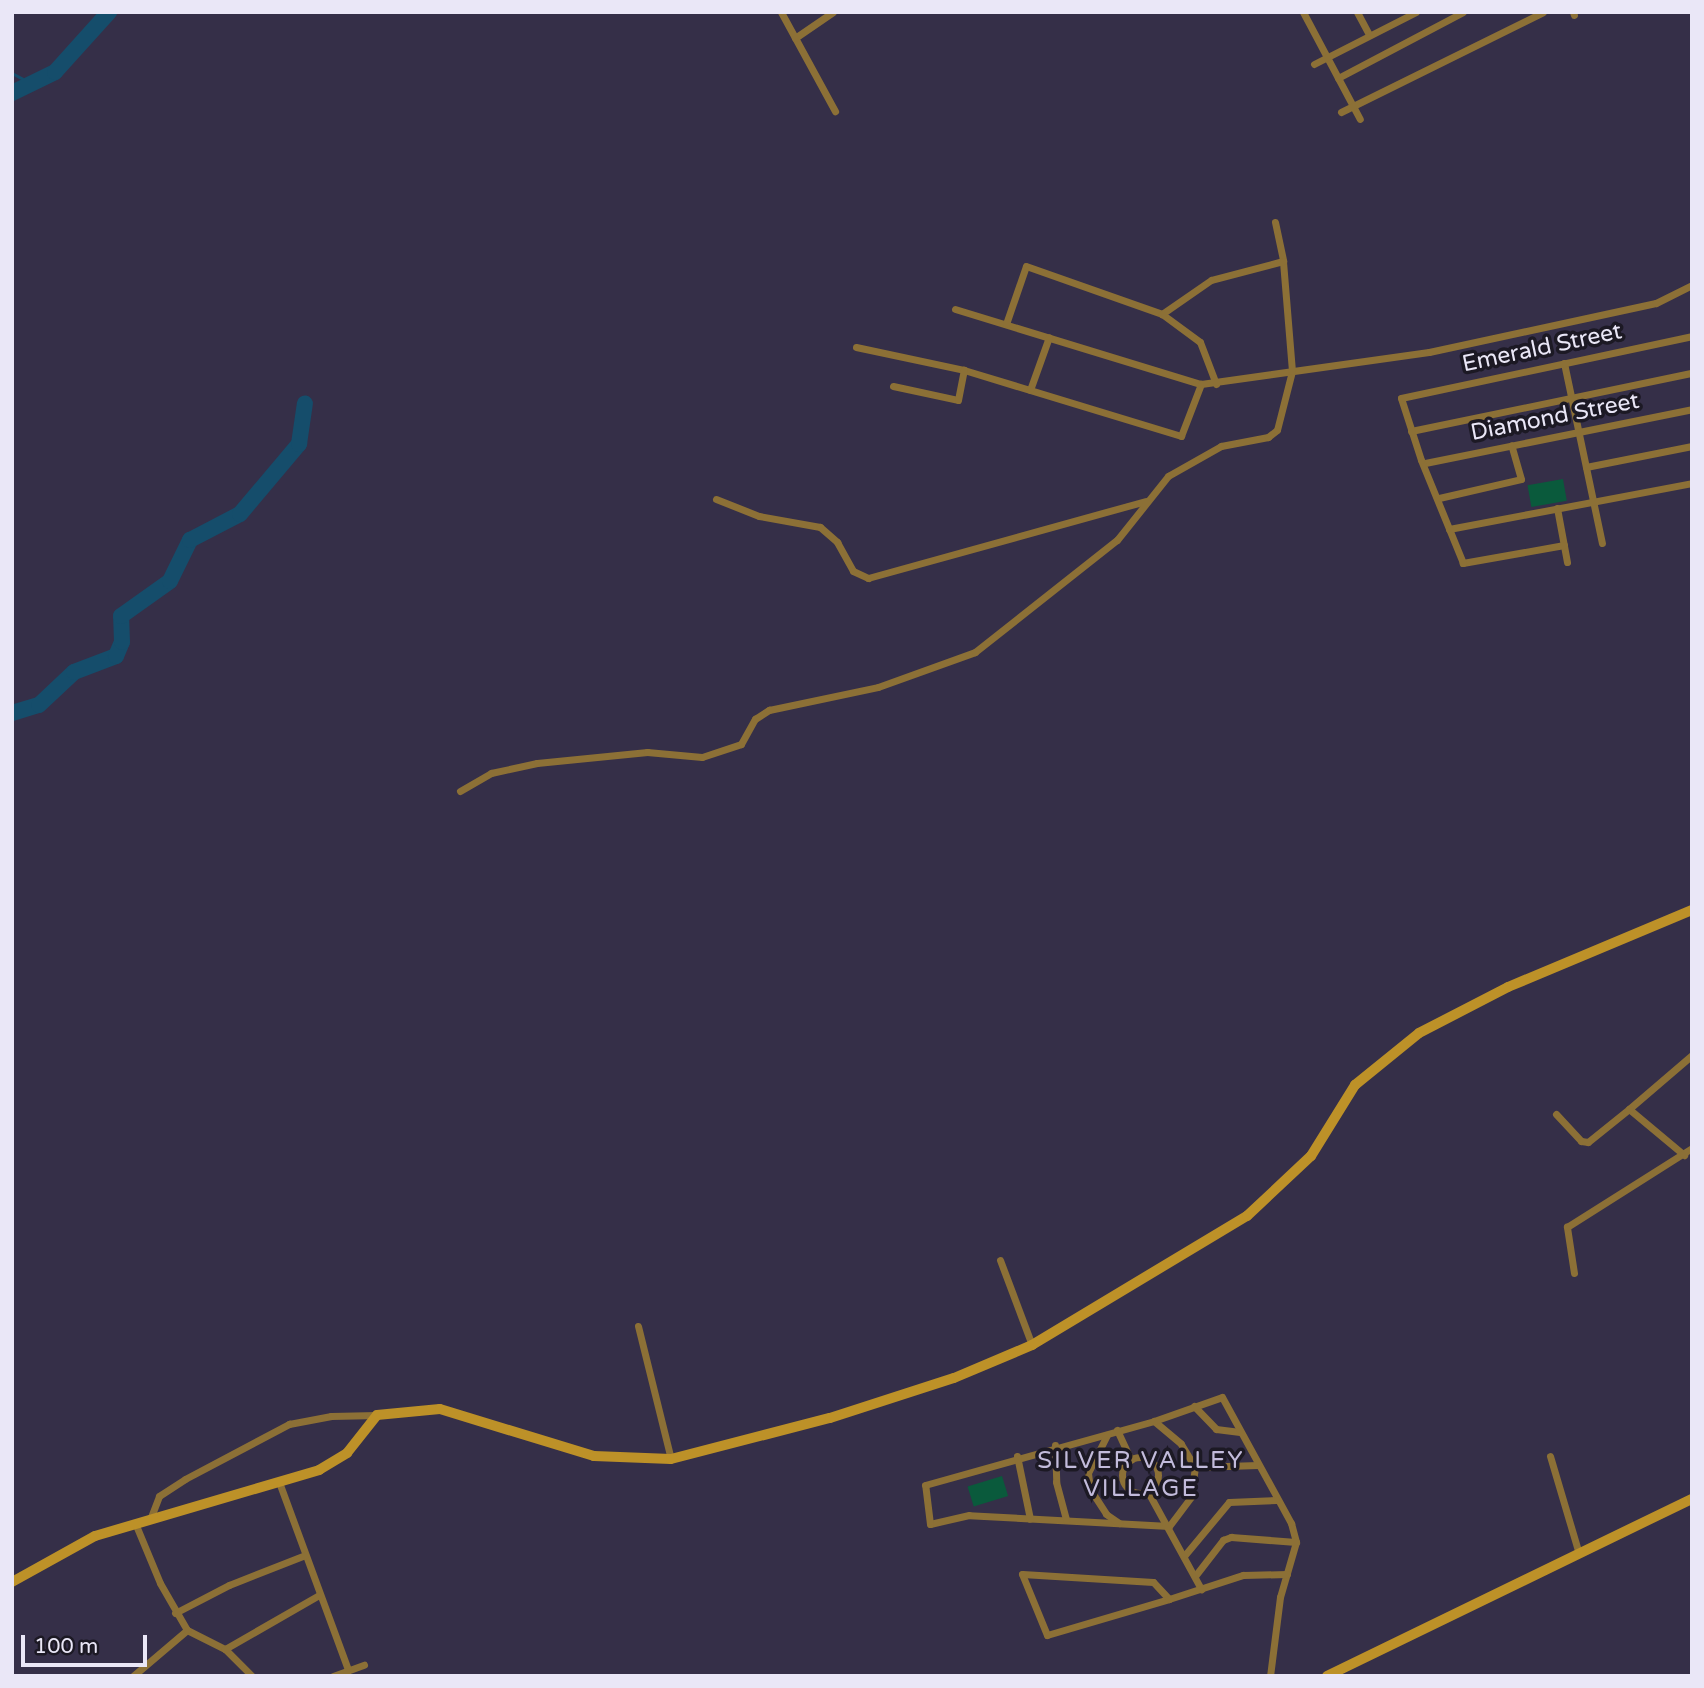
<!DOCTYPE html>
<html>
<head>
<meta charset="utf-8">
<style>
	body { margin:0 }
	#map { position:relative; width:1704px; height:1688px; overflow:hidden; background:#352f48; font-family:"Varela Round",sans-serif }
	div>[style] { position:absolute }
	.green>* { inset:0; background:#0a5a3c; transform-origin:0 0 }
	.stream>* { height:2.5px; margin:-1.25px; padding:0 1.25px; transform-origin:1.25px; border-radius:1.25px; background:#154d6b }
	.river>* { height:16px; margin:-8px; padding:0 8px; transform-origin:8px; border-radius:8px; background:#154d6b }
	.street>* { height:7px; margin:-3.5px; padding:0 3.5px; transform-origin:3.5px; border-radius:3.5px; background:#8c7036 }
	.street>.ring { margin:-3.5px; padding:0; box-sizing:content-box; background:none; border:7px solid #8c7036; border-radius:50% }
	.secondary>* { height:10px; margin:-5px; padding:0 5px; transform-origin:5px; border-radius:5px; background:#bd9128 }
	span { translate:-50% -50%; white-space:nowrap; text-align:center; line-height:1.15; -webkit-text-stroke:7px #1c1924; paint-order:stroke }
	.street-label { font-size:23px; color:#eae7f7 }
	.neighbourhood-label { font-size:24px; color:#c2bbdb; letter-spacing:2px }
	.frame { position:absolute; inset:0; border:14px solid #eae7f7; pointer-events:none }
	.scale { position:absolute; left:21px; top:1635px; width:126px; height:32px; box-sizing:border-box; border:4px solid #eae7f7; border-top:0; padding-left:9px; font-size:21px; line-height:24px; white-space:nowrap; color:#eae7f7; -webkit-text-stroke:5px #1c1924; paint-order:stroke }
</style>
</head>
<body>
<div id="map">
	<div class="green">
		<i style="left:1563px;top:479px;width:22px;height:36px;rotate:80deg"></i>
		<i style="left:1002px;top:1476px;width:21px;height:36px;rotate:73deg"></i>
	</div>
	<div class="stream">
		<i style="left:12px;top:73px;width:19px;rotate:28deg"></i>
	</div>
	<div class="river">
		<i style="left:12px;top:93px;width:48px;rotate:-26deg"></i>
		<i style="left:55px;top:72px;width:81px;rotate:-48deg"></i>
		<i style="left:12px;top:713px;width:28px;rotate:-17deg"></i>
		<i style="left:39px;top:705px;width:48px;rotate:-43.3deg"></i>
		<i style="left:74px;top:672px;width:45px;rotate:-20.9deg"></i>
		<i style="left:116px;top:656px;width:15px;rotate:-67deg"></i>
		<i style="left:122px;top:642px;width:26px;rotate:-92deg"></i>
		<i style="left:121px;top:616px;width:60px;rotate:-35.5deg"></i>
		<i style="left:170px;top:581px;width:46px;rotate:-64deg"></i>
		<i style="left:190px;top:540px;width:56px;rotate:-27.5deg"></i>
		<i style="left:240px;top:514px;width:92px;rotate:-49.9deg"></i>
		<i style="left:299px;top:444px;width:41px;rotate:-81.7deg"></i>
	</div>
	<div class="street">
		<i style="left:781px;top:12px;width:113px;rotate:61.4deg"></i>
		<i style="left:1303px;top:12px;width:121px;rotate:62deg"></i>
		<i style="left:1357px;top:12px;width:26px;rotate:62deg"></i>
		<i style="left:1573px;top:12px;width:3px;rotate:72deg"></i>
		<i style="left:795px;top:38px;width:46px;rotate:-34.4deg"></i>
		<i style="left:1314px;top:64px;width:114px;rotate:-27deg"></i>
		<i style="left:1338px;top:78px;width:141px;rotate:-27.8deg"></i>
		<i style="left:1341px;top:112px;width:225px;rotate:-26.3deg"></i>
		<i style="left:1275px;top:222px;width:40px;rotate:78deg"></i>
		<i style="left:955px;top:309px;width:257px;rotate:17deg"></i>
		<i style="left:1006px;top:324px;width:61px;rotate:-71deg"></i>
		<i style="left:1026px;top:266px;width:144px;rotate:19.4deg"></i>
		<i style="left:1162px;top:314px;width:47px;rotate:36.4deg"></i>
		<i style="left:1200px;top:342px;width:45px;rotate:69.1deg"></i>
		<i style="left:856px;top:347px;width:110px;rotate:12deg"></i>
		<i style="left:964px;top:370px;width:227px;rotate:16.9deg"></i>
		<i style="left:1181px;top:436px;width:56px;rotate:-69deg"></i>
		<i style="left:1201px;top:384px;width:230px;rotate:-8deg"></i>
		<i style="left:1429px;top:352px;width:232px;rotate:-12.2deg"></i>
		<i style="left:1656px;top:303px;width:40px;rotate:-26.6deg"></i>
		<i style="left:1564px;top:363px;width:184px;rotate:78.1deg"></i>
		<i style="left:893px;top:386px;width:66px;rotate:12.2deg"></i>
		<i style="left:958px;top:400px;width:31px;rotate:-79deg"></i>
		<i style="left:1030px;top:390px;width:56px;rotate:-70.3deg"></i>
		<i style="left:1411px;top:431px;width:287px;rotate:-11.7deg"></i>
		<i style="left:1425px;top:463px;width:272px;rotate:-11.4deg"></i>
		<i style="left:1586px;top:467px;width:108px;rotate:-11.2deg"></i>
		<i style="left:1439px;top:498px;width:84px;rotate:-13deg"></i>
		<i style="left:1521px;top:479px;width:35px;rotate:-106deg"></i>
		<i style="left:716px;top:499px;width:46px;rotate:21.6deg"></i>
		<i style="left:759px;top:516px;width:62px;rotate:10.2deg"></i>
		<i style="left:820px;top:527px;width:23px;rotate:41deg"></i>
		<i style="left:837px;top:542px;width:33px;rotate:61deg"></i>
		<i style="left:853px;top:571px;width:17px;rotate:25deg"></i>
		<i style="left:868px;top:578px;width:288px;rotate:-15.5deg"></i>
		<i style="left:1557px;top:508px;width:55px;rotate:79.5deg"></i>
		<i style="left:1449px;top:529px;width:247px;rotate:-10.7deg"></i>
		<i style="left:1564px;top:545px;width:103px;rotate:169.9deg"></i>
		<i style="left:1463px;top:563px;width:111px;rotate:-112.2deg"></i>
		<i style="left:1421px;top:460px;width:65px;rotate:-107.9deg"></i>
		<i style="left:1401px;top:398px;width:298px;rotate:-12deg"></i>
		<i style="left:460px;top:791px;width:36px;rotate:-30deg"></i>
		<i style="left:491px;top:773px;width:47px;rotate:-12.3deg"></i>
		<i style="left:537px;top:763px;width:111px;rotate:-5.7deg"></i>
		<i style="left:647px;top:752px;width:55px;rotate:5.2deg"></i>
		<i style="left:702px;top:757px;width:41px;rotate:-18.4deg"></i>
		<i style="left:741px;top:744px;width:29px;rotate:-61deg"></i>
		<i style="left:755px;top:719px;width:17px;rotate:-33deg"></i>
		<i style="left:769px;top:710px;width:111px;rotate:-11.9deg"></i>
		<i style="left:878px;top:687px;width:103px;rotate:-19.8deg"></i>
		<i style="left:975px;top:652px;width:181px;rotate:-38.3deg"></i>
		<i style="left:1117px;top:540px;width:82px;rotate:-51.4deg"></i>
		<i style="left:1168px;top:476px;width:61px;rotate:-29.5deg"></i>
		<i style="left:1221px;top:446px;width:48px;rotate:-10.8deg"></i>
		<i style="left:1268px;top:437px;width:11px;rotate:-38deg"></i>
		<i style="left:1277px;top:430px;width:61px;rotate:-75.7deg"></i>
		<i style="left:1292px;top:371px;width:110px;rotate:-94.7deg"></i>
		<i style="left:1283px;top:261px;width:74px;rotate:165.2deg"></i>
		<i style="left:1211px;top:280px;width:60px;rotate:145.2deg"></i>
		<i style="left:1629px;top:1109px;width:83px;rotate:-40.6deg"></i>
		<i style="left:1556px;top:1114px;width:37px;rotate:47deg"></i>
		<i style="left:1581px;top:1141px;width:7px;rotate:8deg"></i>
		<i style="left:1588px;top:1142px;width:53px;rotate:-38.8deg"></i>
		<i style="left:1629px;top:1109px;width:72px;rotate:39.9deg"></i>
		<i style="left:1000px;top:1260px;width:91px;rotate:69.4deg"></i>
		<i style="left:1574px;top:1273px;width:47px;rotate:-98.7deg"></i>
		<i style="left:1567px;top:1227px;width:148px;rotate:-32.3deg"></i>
		<i style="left:638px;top:1326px;width:137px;rotate:76.1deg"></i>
		<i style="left:1194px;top:1406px;width:32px;rotate:46deg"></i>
		<i style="left:1216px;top:1429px;width:24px;rotate:7deg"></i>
		<i style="left:1154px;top:1421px;width:35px;rotate:40deg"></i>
		<i style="left:1181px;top:1444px;width:27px;rotate:59deg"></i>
		<i style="left:1195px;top:1467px;width:30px;rotate:98deg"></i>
		<i style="left:1191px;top:1497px;width:36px;rotate:127deg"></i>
		<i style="left:1169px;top:1526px;width:200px;rotate:-176.9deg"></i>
		<i style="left:969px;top:1515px;width:40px;rotate:167deg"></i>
		<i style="left:930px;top:1524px;width:39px;rotate:-97deg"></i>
		<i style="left:925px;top:1485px;width:238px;rotate:-15.6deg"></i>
		<i style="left:1154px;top:1421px;width:72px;rotate:-19.4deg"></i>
		<i style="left:1222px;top:1397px;width:144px;rotate:61.3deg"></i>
		<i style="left:1291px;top:1523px;width:20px;rotate:75deg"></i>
		<i style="left:1296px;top:1542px;width:57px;rotate:106.2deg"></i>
		<i style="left:1280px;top:1597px;width:80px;rotate:97.2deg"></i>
		<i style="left:1117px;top:1430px;width:33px;rotate:65deg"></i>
		<i style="left:1107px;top:1435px;width:42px;rotate:116.6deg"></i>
		<i style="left:1088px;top:1473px;width:16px;rotate:83deg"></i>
		<i style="left:1090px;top:1489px;width:30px;rotate:57deg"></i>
		<i style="left:1106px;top:1514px;width:16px;rotate:35deg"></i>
		<i style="left:1055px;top:1445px;width:37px;rotate:88deg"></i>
		<i style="left:1056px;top:1482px;width:39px;rotate:75deg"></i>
		<i style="left:1017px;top:1456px;width:64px;rotate:78.3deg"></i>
		<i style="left:1550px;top:1456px;width:102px;rotate:73.5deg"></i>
		<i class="ring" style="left:1122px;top:1457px;width:29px;height:29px"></i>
		<i style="left:1195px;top:1467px;width:63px;rotate:-1.8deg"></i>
		<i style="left:279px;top:1482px;width:200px;rotate:69.8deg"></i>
		<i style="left:1148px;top:1492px;width:111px;rotate:61.3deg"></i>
		<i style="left:151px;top:1517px;width:22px;rotate:-69deg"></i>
		<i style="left:159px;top:1496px;width:31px;rotate:-33deg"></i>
		<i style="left:185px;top:1479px;width:118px;rotate:-27.9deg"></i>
		<i style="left:289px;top:1424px;width:43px;rotate:-10.8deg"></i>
		<i style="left:331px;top:1416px;width:46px;rotate:-1.2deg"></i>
		<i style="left:1184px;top:1556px;width:70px;rotate:-50.2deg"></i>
		<i style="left:1229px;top:1502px;width:47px;rotate:-2.4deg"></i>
		<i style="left:1195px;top:1576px;width:46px;rotate:-52.1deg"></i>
		<i style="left:1223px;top:1540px;width:9px;rotate:-21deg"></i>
		<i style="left:1231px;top:1537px;width:65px;rotate:4.4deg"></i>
		<i style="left:1169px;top:1599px;width:23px;rotate:-133deg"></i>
		<i style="left:1153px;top:1582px;width:131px;rotate:-176.5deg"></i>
		<i style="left:1022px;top:1574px;width:66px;rotate:67.7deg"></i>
		<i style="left:1047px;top:1635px;width:127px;rotate:-16.4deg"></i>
		<i style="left:1169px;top:1599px;width:78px;rotate:-18deg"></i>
		<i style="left:1243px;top:1575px;width:44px;rotate:-1.3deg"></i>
		<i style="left:175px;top:1613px;width:61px;rotate:-27.4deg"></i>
		<i style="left:229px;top:1585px;width:82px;rotate:-21.5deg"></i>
		<i style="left:187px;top:1630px;width:42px;rotate:26.6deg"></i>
		<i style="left:225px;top:1649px;width:38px;rotate:45deg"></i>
		<i style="left:225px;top:1649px;width:108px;rotate:-29.9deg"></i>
		<i style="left:133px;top:1676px;width:71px;rotate:-40.4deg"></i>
		<i style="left:187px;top:1630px;width:54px;rotate:-119.9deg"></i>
		<i style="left:160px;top:1583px;width:65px;rotate:-112.6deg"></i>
		<i style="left:333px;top:1676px;width:33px;rotate:-20deg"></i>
	</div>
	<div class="secondary">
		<i style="left:12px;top:1582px;width:95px;rotate:-29deg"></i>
		<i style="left:95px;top:1536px;width:234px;rotate:-16.4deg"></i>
		<i style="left:319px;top:1470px;width:33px;rotate:-31deg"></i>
		<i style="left:347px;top:1453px;width:48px;rotate:-51.7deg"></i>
		<i style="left:377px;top:1415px;width:63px;rotate:-5.4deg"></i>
		<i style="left:440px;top:1409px;width:161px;rotate:17deg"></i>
		<i style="left:594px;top:1456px;width:77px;rotate:2.2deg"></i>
		<i style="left:671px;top:1459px;width:164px;rotate:-14.5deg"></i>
		<i style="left:830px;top:1418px;width:130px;rotate:-17.9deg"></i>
		<i style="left:954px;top:1378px;width:85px;rotate:-22.9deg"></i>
		<i style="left:1032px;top:1345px;width:251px;rotate:-31deg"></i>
		<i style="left:1247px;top:1216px;width:88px;rotate:-43.2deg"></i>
		<i style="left:1311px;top:1156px;width:84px;rotate:-58.2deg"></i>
		<i style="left:1355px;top:1085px;width:82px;rotate:-39.1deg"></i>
		<i style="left:1419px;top:1033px;width:100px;rotate:-27.3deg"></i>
		<i style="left:1508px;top:987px;width:199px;rotate:-22.7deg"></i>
		<i style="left:1327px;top:1676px;width:406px;rotate:-25.9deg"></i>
	</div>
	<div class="street-label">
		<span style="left:1542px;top:348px;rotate:-12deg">Emerald Street</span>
		<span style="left:1555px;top:417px;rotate:-11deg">Diamond Street</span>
	</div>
	<div class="neighbourhood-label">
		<span style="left:1141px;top:1475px">SILVER VALLEY<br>VILLAGE</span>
	</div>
	<div class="frame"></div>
	<div class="scale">100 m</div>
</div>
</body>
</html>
